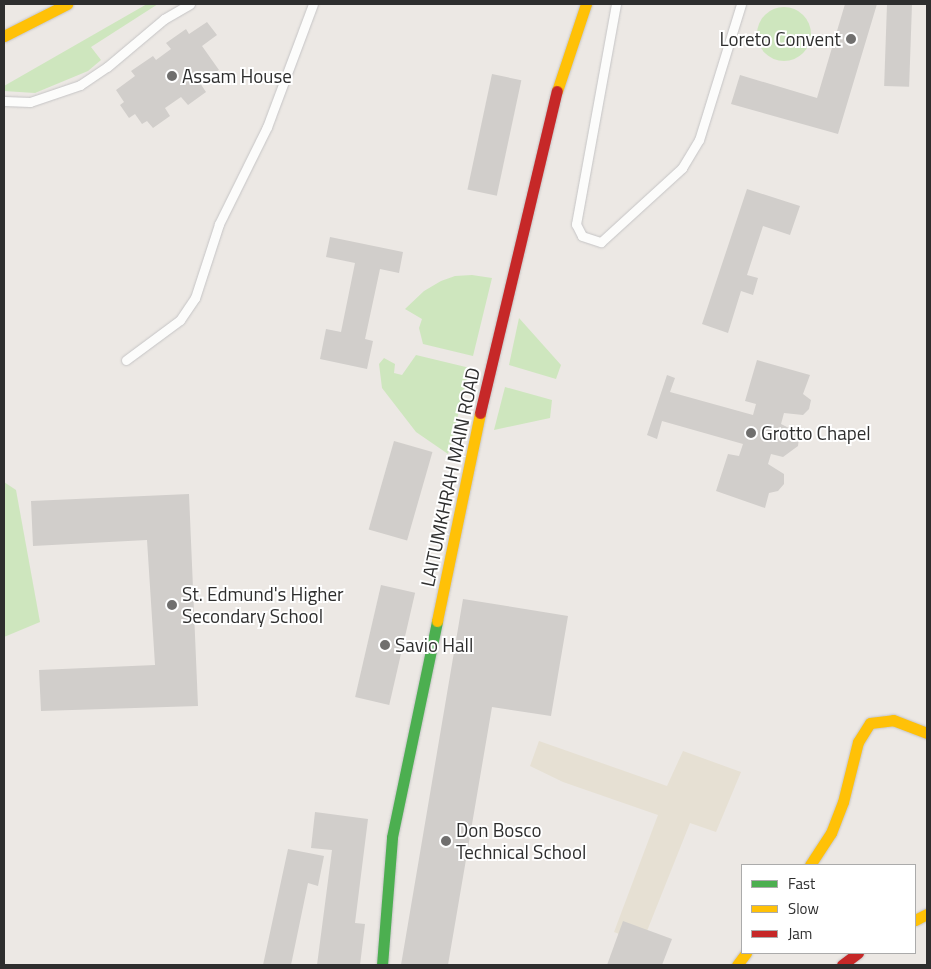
<!DOCTYPE html>
<html>
<head>
<meta charset="utf-8">
<style>
	body { margin:0 }
	#map { position:relative; width:931px; height:969px; overflow:hidden; background:#ece8e4; font-family:"Titillium Web",sans-serif }
	div>[style] { position:absolute }
	.education>* { inset:0; background:#e6e0d3 }
	.green>* { inset:0; background:#cee6be }
	.round { border-radius:50% }
	.building>* { inset:0; background:#d1cecb; transform-origin:0 0 }
	.roads { filter:drop-shadow(0 0 1px #c5c4c5) drop-shadow(0 0 1px #c5c4c5) }
	.lane>* { height:9px; margin:-4.5px; padding:0 4.5px; transform-origin:4.5px; border-radius:4.5px; background:#fcfcfb }
	.fast>* { height:11px; margin:-5.5px; padding:0 5.5px; transform-origin:5.5px; border-radius:5.5px; background:#4caf50 }
	.slow>* { height:11px; margin:-5.5px; padding:0 5.5px; transform-origin:5.5px; border-radius:5.5px; background:#ffc107 }
	.jam>* { height:11px; margin:-5.5px; padding:0 5.5px; transform-origin:5.5px; border-radius:5.5px; background:#c62828 }
	.dots>* { width:14px; height:14px; translate:-50% -50%; box-sizing:border-box; border:2px solid #fff; border-radius:50% }
	span { translate:-50% -50%; white-space:nowrap; text-align:center; line-height:1.15; -webkit-text-stroke:4px #fff; paint-order:stroke }
	.poi-label { font-size:19px; color:#2e2e2e }
	.right { translate:-100% -50%; text-align:right }
	.left { translate:0 -50%; text-align:left }
	.street-label { font-size:19px; color:#2e2e2e }
	.frame { position:absolute; inset:0; border:5px solid #2e2e2e; pointer-events:none }
	.legend { position:absolute; left:741px; top:864px; width:175px; height:90px; box-sizing:border-box; background:#fff; border:1px solid #ababab; margin:0; padding:6px 9px; list-style:none; font-size:15px; color:#2e2e2e }
	.legend li { display:flex; align-items:center; gap:10px; height:25px }
	.legend b { width:25px; border:1px solid #ababab }
</style>
</head>
<body>
<div id="map">
	<div class="education">
		<i style="clip-path:polygon(539px 741px,667px 786px,683px 751px,741px 772px,716px 832px,690px 823px,647px 931px,635px 940px,614px 932px,658px 815px,563px 782px,530px 766px)"></i>
	</div>
	<div class="green">
		<i style="clip-path:polygon(147px 4px,158px 4px,91px 47px,101px 60px,88px 71px,35px 93px,4px 91px,4px 86px)"></i>
		<i class="round" style="left:757px;top:7px;width:54px;height:54px"></i>
		<i style="clip-path:polygon(472px 275px,492px 278px,473px 356px,423px 344px,419px 328px,422px 319px,405px 309px,424px 291px,441px 281px,455px 276px)"></i>
		<i style="clip-path:polygon(519px 318px,561px 365px,556px 379px,509px 365px)"></i>
		<i style="clip-path:polygon(416px 355px,470px 368px,448px 454px,416px 432px,382px 388px,379px 364px,384px 358px,395px 364px,394px 373px,402px 375px)"></i>
		<i style="clip-path:polygon(505px 387px,552px 400px,550px 418px,494px 430px)"></i>
		<i style="clip-path:polygon(4px 482px,16px 490px,40px 622px,4px 637px)"></i>
	</div>
	<div class="building">
		<i style="clip-path:polygon(845px 4px,877px 4px,838px 134px,731px 104px,740px 75px,817px 98px)"></i>
		<i style="left:887px;top:4px;width:25px;height:82px;rotate:2deg"></i>
		<i style="clip-path:polygon(207px 22px,217px 35px,202px 46px,219px 70px,200px 83px,206px 92px,188px 105px,181px 97px,165px 108px,170px 116px,153px 128px,147px 121px,142px 124px,135px 114px,129px 118px,120px 105px,124px 102px,116px 90px,135px 76px,131px 71px,153px 56px,156px 60px,171px 49px,166px 43px,186px 29px,189px 34px)"></i>
		<i style="left:492px;top:74px;width:30px;height:118px;rotate:12deg"></i>
		<i style="clip-path:polygon(747px 189px,800px 206px,790px 235px,763px 226px,747px 275px,758px 278px,753px 295px,741px 291px,728px 333px,702px 324px)"></i>
		<i style="clip-path:polygon(330px 237px,403px 252px,399px 273px,380px 269px,365px 339px,373px 341px,367px 369px,320px 359px,326px 329px,341px 332px,355px 263px,326px 257px)"></i>
		<i style="clip-path:polygon(757px 360px,810px 375px,803px 394px,811px 400px,809px 409px,803px 415px,784px 413px,781px 424px,795px 431px,799px 438px,798px 446px,783px 457px,771px 454px,768px 464px,784px 474px,784px 484px,778px 491px,769px 493px,765px 508px,716px 491px,728px 454px,739px 456px,743px 444px,662px 421px,657px 439px,647px 435px,667px 375px,675px 378px,670px 392px,753px 415px,756px 404px,745px 401px)"></i>
		<i style="left:394px;top:441px;width:40px;height:92px;rotate:16deg"></i>
		<i style="clip-path:polygon(189px 494px,198px 706px,41px 711px,39px 670px,155px 665px,147px 540px,33px 546px,31px 501px)"></i>
		<i style="left:381px;top:585px;width:35px;height:115px;rotate:13deg"></i>
		<i style="clip-path:polygon(463px 599px,568px 616px,551px 716px,492px 707px,448px 965px,401px 965px)"></i>
		<i style="clip-path:polygon(315px 812px,368px 819px,355px 923px,365px 924px,360px 965px,317px 965px,332px 850px,311px 848px)"></i>
		<i style="clip-path:polygon(288px 849px,324px 856px,318px 886px,308px 883px,291px 965px,263px 965px)"></i>
		<i style="clip-path:polygon(623px 921px,672px 939px,662px 965px,607px 965px)"></i>
	</div>
	<div class="roads">
		<div class="lane">
			<i style="left:616px;top:4px;width:224px;rotate:100.3deg"></i>
			<i style="left:576px;top:224px;width:13px;rotate:63deg"></i>
			<i style="left:582px;top:236px;width:20px;rotate:18deg"></i>
			<i style="left:601px;top:242px;width:110px;rotate:-42.4deg"></i>
			<i style="left:682px;top:168px;width:33px;rotate:-59deg"></i>
			<i style="left:699px;top:140px;width:142px;rotate:-72.8deg"></i>
			<i style="left:4px;top:101px;width:26px;rotate:2deg"></i>
			<i style="left:30px;top:102px;width:53px;rotate:-18.8deg"></i>
			<i style="left:80px;top:85px;width:32px;rotate:-34deg"></i>
			<i style="left:107px;top:67px;width:75px;rotate:-40.1deg"></i>
			<i style="left:164px;top:19px;width:30px;rotate:-30deg"></i>
			<i style="left:126px;top:360px;width:67px;rotate:-36.5deg"></i>
			<i style="left:180px;top:320px;width:27px;rotate:-56deg"></i>
			<i style="left:195px;top:298px;width:78px;rotate:-72deg"></i>
			<i style="left:219px;top:224px;width:108px;rotate:-63.7deg"></i>
			<i style="left:267px;top:127px;width:131px;rotate:-69.5deg"></i>
		</div>
		<div class="fast">
			<i style="left:382px;top:965px;width:128px;rotate:-85.5deg"></i>
			<i style="left:392px;top:837px;width:221px;rotate:-78.2deg"></i>
		</div>
		<div class="slow">
			<i style="left:4px;top:36px;width:71px;rotate:-26.9deg"></i>
			<i style="left:557px;top:91px;width:92px;rotate:-71.6deg"></i>
			<i style="left:437px;top:621px;width:212px;rotate:-78.3deg"></i>
			<i style="left:810px;top:865px;width:38px;rotate:-57deg"></i>
			<i style="left:831px;top:833px;width:33px;rotate:-69deg"></i>
			<i style="left:843px;top:802px;width:62px;rotate:-76deg"></i>
			<i style="left:858px;top:742px;width:22px;rotate:-58deg"></i>
			<i style="left:870px;top:723px;width:23px;rotate:-7deg"></i>
			<i style="left:893px;top:720px;width:36px;rotate:21deg"></i>
			<i style="left:915px;top:920px;width:13px;rotate:-27deg"></i>
			<i style="left:737px;top:965px;width:15px;rotate:-53deg"></i>
		</div>
		<div class="jam">
			<i style="left:480px;top:413px;width:331px;rotate:-76.6deg"></i>
			<i style="left:842px;top:965px;width:20px;rotate:-37deg"></i>
		</div>
	</div>
	<div class="dots">
		<i style="left:851px;top:39px;background:#706f6e"></i>
		<i style="left:172px;top:76px;background:#706f6e"></i>
		<i style="left:751px;top:433px;background:#706f6e"></i>
		<i style="left:172px;top:605px;background:#706f6e"></i>
		<i style="left:385px;top:645px;background:#706f6e"></i>
		<i style="left:446px;top:841px;background:#706f6e"></i>
	</div>
	<div class="poi-label">
		<span class="right" style="left:841px;top:39px">Loreto Convent</span>
		<span class="left" style="left:182px;top:76px">Assam House</span>
		<span class="left" style="left:761px;top:433px">Grotto Chapel</span>
		<span class="left" style="left:182px;top:605px">St. Edmund's Higher<br>Secondary School</span>
		<span class="left" style="left:395px;top:645px">Savio Hall</span>
		<span class="left" style="left:456px;top:841px">Don Bosco<br>Technical School</span>
	</div>
	<div class="street-label">
		<span style="left:450px;top:477px;rotate:-78deg">LAITUMKHRAH MAIN ROAD</span>
	</div>
	<div class="frame"></div>
	<ul class="legend">
	<li><b style="height:6px;background:#4caf50"></b>Fast</li>
	<li><b style="height:6px;background:#ffc107"></b>Slow</li>
	<li><b style="height:6px;background:#c62828"></b>Jam</li>
	</ul>
</div>
</body>
</html>
